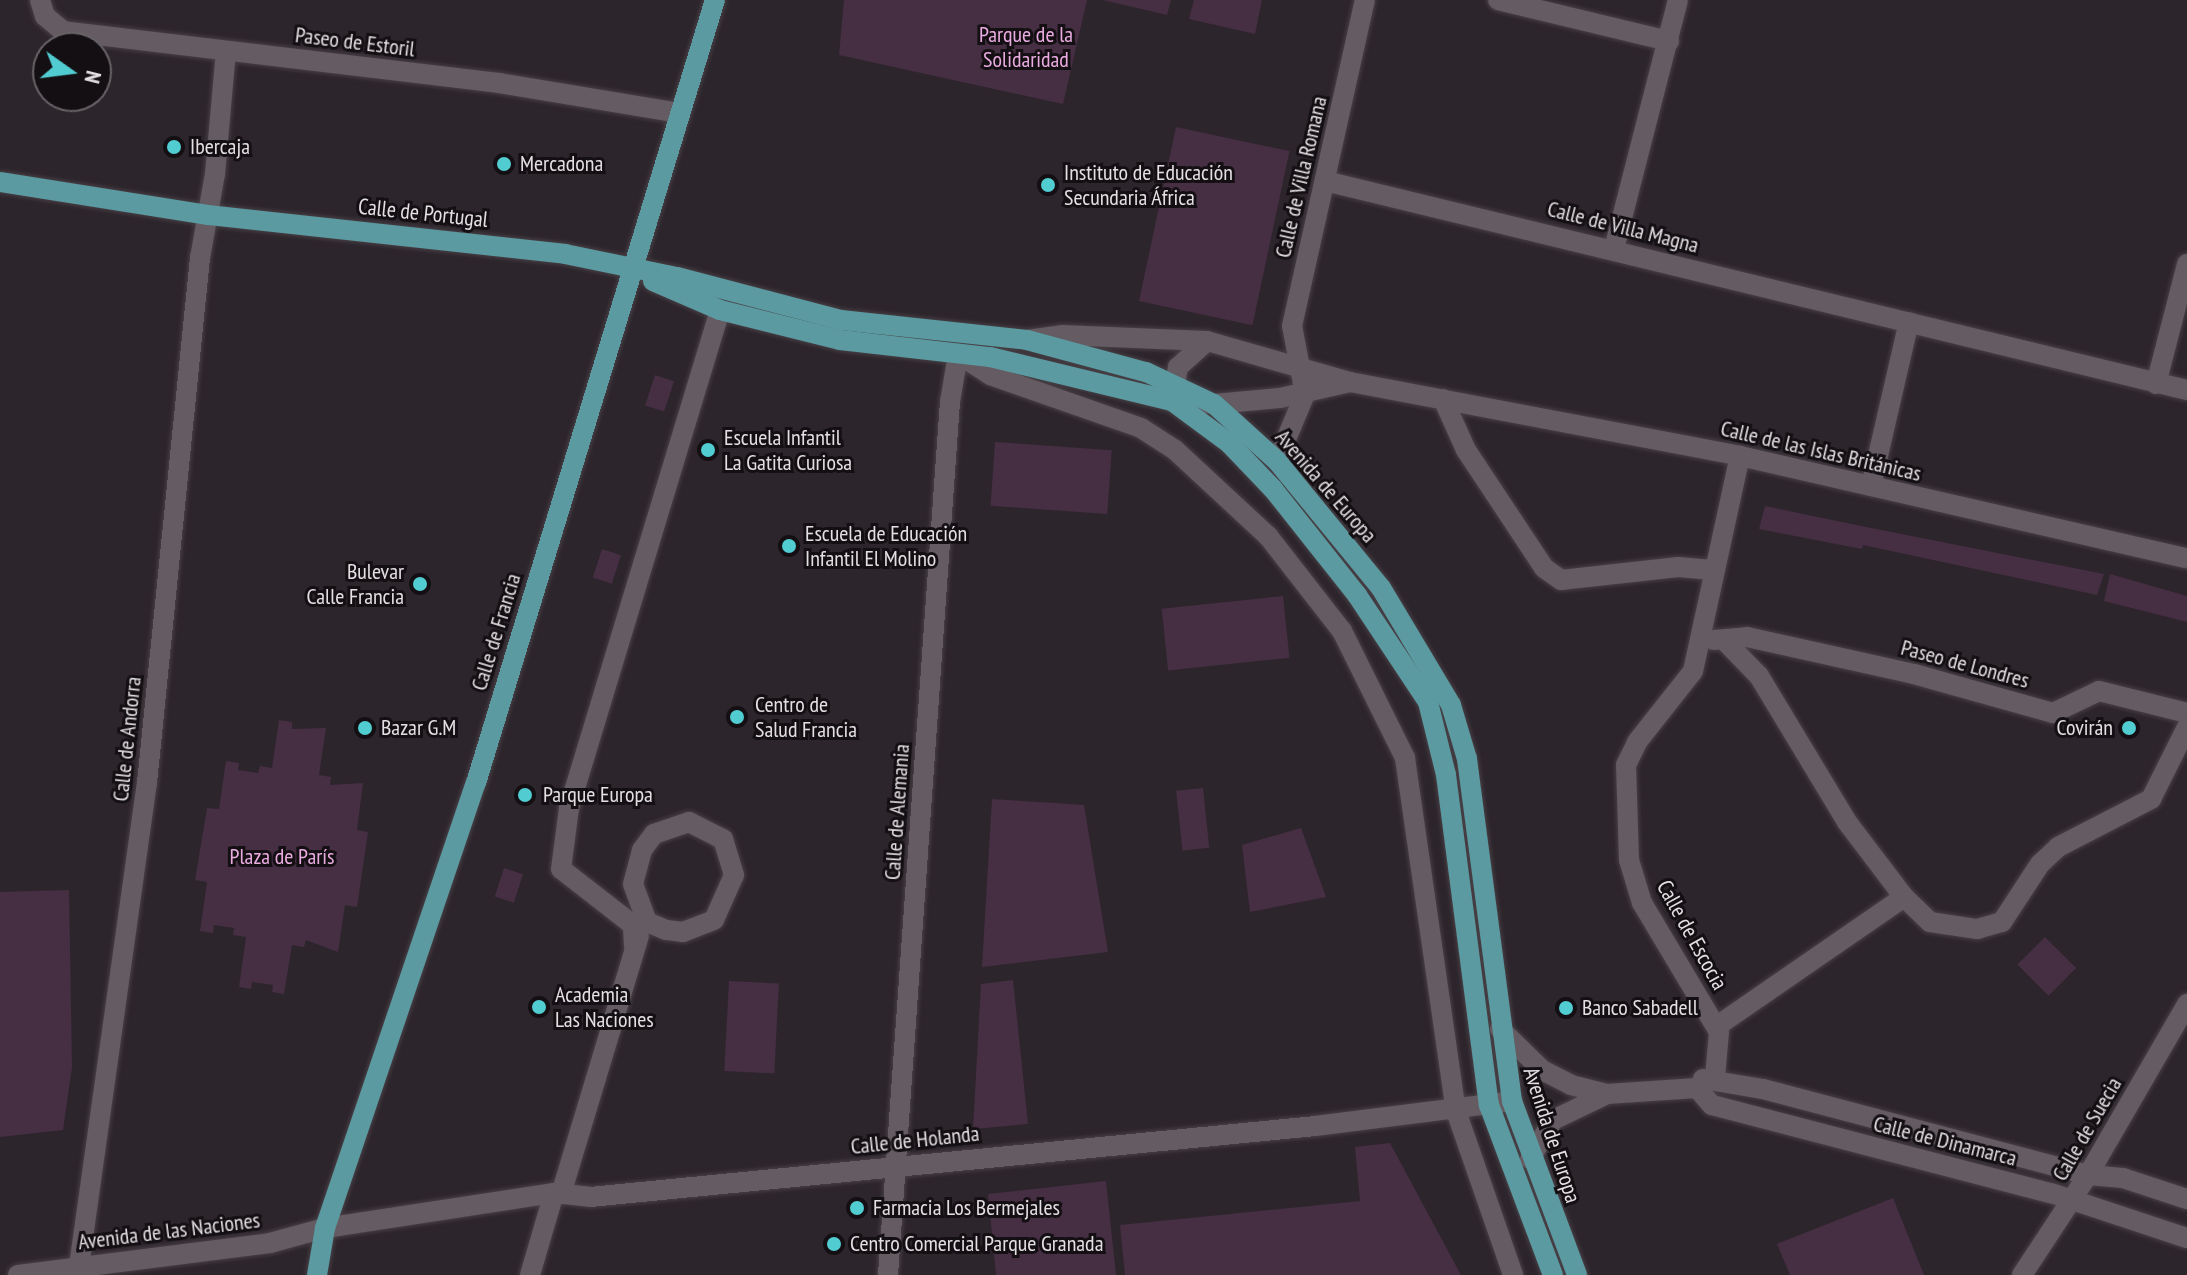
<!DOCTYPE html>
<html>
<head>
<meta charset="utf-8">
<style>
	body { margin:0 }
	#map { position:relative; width:2187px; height:1275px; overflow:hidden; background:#2d252c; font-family:"PT Sans Narrow",sans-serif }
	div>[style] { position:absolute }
	.green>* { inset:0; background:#462e43; transform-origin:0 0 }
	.roads { filter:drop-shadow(0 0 2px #474046) drop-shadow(0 0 2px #474046) }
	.minor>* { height:20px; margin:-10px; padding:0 10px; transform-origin:10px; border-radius:10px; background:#655b63 }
	.major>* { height:20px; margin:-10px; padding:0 10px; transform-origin:10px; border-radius:10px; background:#5b9aa0 }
	.dots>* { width:22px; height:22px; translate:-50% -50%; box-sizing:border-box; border:4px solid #130f12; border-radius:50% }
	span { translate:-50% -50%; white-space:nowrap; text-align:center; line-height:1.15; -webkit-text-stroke:6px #130f12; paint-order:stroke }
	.park-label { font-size:22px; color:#eaabe1 }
	.street-label { font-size:22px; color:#e4dfe3 }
	.poi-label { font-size:22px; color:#e4dfe3 }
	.left { translate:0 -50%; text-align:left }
	.right { translate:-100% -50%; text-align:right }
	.north { position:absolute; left:32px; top:32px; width:80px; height:80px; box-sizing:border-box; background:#130f12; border:2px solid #676266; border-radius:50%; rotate:104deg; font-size:22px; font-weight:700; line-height:32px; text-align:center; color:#e4dfe3 }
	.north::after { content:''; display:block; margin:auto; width:28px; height:36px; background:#51ccd1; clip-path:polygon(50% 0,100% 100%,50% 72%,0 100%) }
</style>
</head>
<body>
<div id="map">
	<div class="green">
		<i style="clip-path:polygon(844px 0,1087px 0,1063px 104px,839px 55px)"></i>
		<i style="clip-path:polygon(1103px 0,1171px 0,1167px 15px)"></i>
		<i style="clip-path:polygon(1194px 0,1262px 0,1255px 34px,1189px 19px)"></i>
		<i style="left:1176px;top:127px;width:116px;height:178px;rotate:12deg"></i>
		<i style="left:655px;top:375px;width:20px;height:32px;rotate:18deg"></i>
		<i style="left:995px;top:442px;width:117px;height:64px;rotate:4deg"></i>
		<i style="clip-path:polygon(1765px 506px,1866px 527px,2104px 574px,2097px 595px,1863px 545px,1862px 549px,1759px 529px)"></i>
		<i style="left:602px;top:549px;width:20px;height:30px;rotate:18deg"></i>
		<i style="clip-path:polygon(2110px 574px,2187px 596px,2187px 622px,2104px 601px)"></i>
		<i style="left:1283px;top:596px;width:62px;height:122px;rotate:84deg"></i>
		<i style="clip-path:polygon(279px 720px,292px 722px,292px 729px,326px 728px,319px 775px,331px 777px,330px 785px,363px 783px,357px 830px,368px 832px,357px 907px,345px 905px,338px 952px,306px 940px,304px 947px,292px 945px,284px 994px,272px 992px,273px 985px,252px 982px,251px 989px,239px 987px,246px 937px,233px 935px,234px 928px,214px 925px,213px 933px,200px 931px,207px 882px,195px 880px,207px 808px,219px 809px,226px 761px,239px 763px,238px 770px,258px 773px,260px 766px,272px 768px)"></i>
		<i style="left:1203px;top:788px;width:60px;height:27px;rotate:84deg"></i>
		<i style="clip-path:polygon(992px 799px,1084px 805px,1108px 952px,982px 967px)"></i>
		<i style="clip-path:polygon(1301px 828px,1326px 897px,1250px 912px,1242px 845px)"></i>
		<i style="left:504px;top:868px;width:20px;height:30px;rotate:18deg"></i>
		<i style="clip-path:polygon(69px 890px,72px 1067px,63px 1130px,0 1137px,0 892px)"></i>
		<i style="left:2045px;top:937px;width:44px;height:39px;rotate:45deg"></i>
		<i style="clip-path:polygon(1013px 980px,1028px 1124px,973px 1129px,981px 984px)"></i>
		<i style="left:729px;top:981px;width:50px;height:90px;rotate:3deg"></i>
		<i style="clip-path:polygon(1390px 1143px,1461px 1275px,1125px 1275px,1120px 1225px,1360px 1201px,1355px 1147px)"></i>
		<i style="clip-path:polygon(1106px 1181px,1116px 1275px,996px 1275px,988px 1194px)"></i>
		<i style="clip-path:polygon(1893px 1198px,1924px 1275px,1790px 1275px,1777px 1244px)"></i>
	</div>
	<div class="roads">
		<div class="minor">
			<i style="left:40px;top:0;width:17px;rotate:73deg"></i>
			<i style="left:45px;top:16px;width:23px;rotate:40deg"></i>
			<i style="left:63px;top:31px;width:439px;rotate:6.8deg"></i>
			<i style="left:499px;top:83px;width:183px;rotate:9.4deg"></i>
			<i style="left:1498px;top:0;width:176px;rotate:13.5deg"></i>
			<i style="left:1325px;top:181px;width:887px;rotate:13.63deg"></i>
			<i style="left:1614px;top:249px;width:257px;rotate:-75.6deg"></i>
			<i style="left:1027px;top:340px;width:35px;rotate:-8deg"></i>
			<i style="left:1062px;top:335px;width:145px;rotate:2.4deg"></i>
			<i style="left:1207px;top:341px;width:149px;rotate:16deg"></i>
			<i style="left:1350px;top:382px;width:397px;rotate:10.7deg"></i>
			<i style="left:1740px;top:456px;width:458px;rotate:12.9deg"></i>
			<i style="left:1207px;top:341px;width:39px;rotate:138deg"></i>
			<i style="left:1178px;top:367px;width:35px;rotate:100deg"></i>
			<i style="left:1172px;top:401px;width:42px;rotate:4.1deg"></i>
			<i style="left:1214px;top:404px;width:66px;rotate:-5.2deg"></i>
			<i style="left:1280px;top:398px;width:72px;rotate:-12.9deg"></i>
			<i style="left:2156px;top:384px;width:124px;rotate:-75.5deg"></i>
			<i style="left:1443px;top:399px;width:56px;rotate:65.7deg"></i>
			<i style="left:1466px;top:450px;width:141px;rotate:56.5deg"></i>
			<i style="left:1544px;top:568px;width:21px;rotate:35deg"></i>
			<i style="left:1561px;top:580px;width:118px;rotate:-6.3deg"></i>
			<i style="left:1678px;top:567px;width:35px;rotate:5deg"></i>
			<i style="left:1277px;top:461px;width:73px;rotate:-67.3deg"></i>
			<i style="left:1305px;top:394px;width:69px;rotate:-100.8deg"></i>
			<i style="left:1292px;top:326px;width:334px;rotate:-77.4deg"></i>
			<i style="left:1871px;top:486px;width:168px;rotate:-77deg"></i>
			<i style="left:1714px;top:640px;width:33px;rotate:-5deg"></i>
			<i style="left:1747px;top:637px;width:171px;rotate:12.5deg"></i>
			<i style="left:1914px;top:674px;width:144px;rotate:15.7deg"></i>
			<i style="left:2053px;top:713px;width:51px;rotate:-25.6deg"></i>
			<i style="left:2099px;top:691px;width:91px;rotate:14deg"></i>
			<i style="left:1726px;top:642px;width:47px;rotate:45.9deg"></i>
			<i style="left:1759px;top:676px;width:170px;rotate:58.9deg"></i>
			<i style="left:1847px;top:822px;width:94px;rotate:52.8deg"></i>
			<i style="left:1904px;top:897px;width:36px;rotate:44deg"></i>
			<i style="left:1930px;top:922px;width:48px;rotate:8.5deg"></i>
			<i style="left:1977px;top:929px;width:26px;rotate:-16deg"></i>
			<i style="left:2002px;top:922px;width:69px;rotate:-56.8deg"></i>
			<i style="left:2040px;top:864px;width:25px;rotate:-43deg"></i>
			<i style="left:2058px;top:847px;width:105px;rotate:-27.3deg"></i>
			<i style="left:2151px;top:799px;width:80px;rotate:-63.4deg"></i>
			<i style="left:689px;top:822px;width:38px;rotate:27deg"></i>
			<i style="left:723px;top:839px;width:38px;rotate:73deg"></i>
			<i style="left:734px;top:875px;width:49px;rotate:114deg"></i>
			<i style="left:714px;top:920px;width:33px;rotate:159deg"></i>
			<i style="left:683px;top:932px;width:17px;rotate:-173deg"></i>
			<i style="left:666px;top:930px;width:21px;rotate:-157deg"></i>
			<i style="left:647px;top:922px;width:40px;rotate:-110.2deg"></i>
			<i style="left:633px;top:884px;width:35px;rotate:-75deg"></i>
			<i style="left:642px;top:850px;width:20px;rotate:-53deg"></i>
			<i style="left:654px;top:834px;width:37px;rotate:-19deg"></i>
			<i style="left:634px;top:946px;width:21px;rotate:-93deg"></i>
			<i style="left:633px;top:925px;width:91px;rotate:-142.1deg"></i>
			<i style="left:561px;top:869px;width:62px;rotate:-82.5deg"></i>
			<i style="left:569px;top:808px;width:520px;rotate:-73.13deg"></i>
			<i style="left:1717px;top:1026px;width:227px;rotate:-34.6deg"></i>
			<i style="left:1500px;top:1029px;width:59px;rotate:44.3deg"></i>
			<i style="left:1542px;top:1070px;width:33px;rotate:27deg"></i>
			<i style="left:1571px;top:1085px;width:37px;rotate:14deg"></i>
			<i style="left:1715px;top:1077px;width:45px;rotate:-84.9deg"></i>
			<i style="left:1719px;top:1032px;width:150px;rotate:-120.8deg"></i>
			<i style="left:1642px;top:903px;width:45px;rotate:-106.8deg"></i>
			<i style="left:1629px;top:860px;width:95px;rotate:-91.8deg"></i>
			<i style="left:1626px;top:765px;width:25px;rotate:-64deg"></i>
			<i style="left:1637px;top:742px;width:90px;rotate:-51.7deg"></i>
			<i style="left:1693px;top:671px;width:220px;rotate:-77.7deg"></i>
			<i style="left:1703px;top:1079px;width:61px;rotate:9.5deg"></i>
			<i style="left:1763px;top:1089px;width:336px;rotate:14.8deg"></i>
			<i style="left:2088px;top:1175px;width:35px;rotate:5deg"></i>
			<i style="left:2123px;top:1178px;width:67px;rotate:18.2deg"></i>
			<i style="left:1697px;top:1088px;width:23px;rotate:49deg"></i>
			<i style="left:1712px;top:1105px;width:350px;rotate:14.6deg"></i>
			<i style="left:2051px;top:1193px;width:143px;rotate:18.3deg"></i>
			<i style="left:1530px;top:1159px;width:45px;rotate:-59.5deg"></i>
			<i style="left:1553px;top:1120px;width:60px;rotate:-25.7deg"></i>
			<i style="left:1607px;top:1094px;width:90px;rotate:-3.8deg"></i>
			<i style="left:561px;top:1194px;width:270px;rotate:-73.2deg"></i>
			<i style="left:79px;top:1266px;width:488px;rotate:-82deg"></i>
			<i style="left:147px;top:783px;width:528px;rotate:-84.24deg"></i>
			<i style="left:200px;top:258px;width:85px;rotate:-79.9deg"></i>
			<i style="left:215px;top:174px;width:123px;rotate:-84.9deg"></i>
			<i style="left:18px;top:1275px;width:254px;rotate:-7.2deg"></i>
			<i style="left:270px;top:1243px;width:57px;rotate:-15.3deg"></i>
			<i style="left:325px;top:1228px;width:232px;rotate:-8.7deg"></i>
			<i style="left:554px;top:1193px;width:36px;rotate:6deg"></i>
			<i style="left:590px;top:1197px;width:728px;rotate:-5.59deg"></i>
			<i style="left:1315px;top:1126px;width:199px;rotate:-7.2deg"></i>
			<i style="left:530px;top:1275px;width:85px;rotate:-73.7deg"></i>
			<i style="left:888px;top:1275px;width:875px;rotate:-85.94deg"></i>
			<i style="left:950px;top:402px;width:49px;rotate:-80.5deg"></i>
			<i style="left:958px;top:354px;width:38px;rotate:33deg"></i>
			<i style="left:990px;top:375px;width:160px;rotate:19.3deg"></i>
			<i style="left:1141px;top:428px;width:40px;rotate:32.9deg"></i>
			<i style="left:1175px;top:450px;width:127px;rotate:42.8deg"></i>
			<i style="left:1268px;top:536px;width:120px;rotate:52.1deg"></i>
			<i style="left:1342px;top:631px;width:142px;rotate:63.6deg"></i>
			<i style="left:1405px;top:758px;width:357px;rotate:81.8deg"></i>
			<i style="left:1456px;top:1111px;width:174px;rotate:70.8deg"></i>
			<i style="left:2022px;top:1275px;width:120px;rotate:-56.6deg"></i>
			<i style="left:2088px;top:1175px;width:198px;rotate:-59.9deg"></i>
		</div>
		<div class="major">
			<i style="left:0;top:182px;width:211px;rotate:9deg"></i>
			<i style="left:208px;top:215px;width:359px;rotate:6.2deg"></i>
			<i style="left:565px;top:254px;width:114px;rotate:11.6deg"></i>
			<i style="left:677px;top:277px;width:170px;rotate:14.7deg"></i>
			<i style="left:841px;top:320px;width:187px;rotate:6.1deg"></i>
			<i style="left:1027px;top:340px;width:123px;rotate:15.1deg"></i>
			<i style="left:1146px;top:372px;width:75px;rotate:25.2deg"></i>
			<i style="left:1214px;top:404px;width:85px;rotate:42.1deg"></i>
			<i style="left:1277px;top:461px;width:164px;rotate:50.7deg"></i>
			<i style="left:1381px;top:588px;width:136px;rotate:59.1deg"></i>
			<i style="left:1451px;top:705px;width:56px;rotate:73.5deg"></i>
			<i style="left:1467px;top:759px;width:345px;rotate:82.5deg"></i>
			<i style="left:1512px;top:1101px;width:186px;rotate:69.5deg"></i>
			<i style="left:653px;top:281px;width:73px;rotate:23.4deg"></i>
			<i style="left:720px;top:310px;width:124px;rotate:14deg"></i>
			<i style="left:840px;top:340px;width:151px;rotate:6.5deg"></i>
			<i style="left:990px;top:357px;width:187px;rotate:13.6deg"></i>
			<i style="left:1172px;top:401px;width:71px;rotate:36.4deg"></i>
			<i style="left:1229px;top:443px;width:64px;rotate:46.3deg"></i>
			<i style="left:1273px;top:489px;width:135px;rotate:51.6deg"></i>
			<i style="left:1357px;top:595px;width:128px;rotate:56.4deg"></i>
			<i style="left:1428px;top:702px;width:75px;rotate:76.1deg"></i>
			<i style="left:1446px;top:775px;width:333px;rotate:82.6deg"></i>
			<i style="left:1489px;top:1105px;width:182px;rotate:69.4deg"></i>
			<i style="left:317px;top:1275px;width:48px;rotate:-80.3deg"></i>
			<i style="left:325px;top:1228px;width:470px;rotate:-71.3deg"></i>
			<i style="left:476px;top:783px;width:819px;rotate:-73.03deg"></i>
		</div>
	</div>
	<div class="dots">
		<i style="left:174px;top:147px;background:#51ccd1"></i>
		<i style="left:504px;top:164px;background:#51ccd1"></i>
		<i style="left:1048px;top:185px;background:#51ccd1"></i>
		<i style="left:708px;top:450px;background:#51ccd1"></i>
		<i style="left:789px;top:546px;background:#51ccd1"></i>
		<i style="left:420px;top:584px;background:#51ccd1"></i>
		<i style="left:737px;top:717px;background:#51ccd1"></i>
		<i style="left:365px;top:728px;background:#51ccd1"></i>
		<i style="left:2129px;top:728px;background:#51ccd1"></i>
		<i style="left:525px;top:795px;background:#51ccd1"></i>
		<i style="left:539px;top:1007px;background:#51ccd1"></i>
		<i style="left:1566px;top:1008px;background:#51ccd1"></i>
		<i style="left:857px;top:1208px;background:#51ccd1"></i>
		<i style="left:834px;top:1244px;background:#51ccd1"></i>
	</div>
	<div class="park-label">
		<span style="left:1026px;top:47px">Parque de la<br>Solidaridad</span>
		<span style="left:282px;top:857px">Plaza de París</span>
	</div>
	<div class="street-label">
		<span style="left:355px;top:42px;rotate:7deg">Paseo de Estoril</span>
		<span style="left:1301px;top:177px;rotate:-77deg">Calle de Villa Romana</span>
		<span style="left:423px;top:213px;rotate:6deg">Calle de Portugal</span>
		<span style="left:1623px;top:227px;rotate:14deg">Calle de Villa Magna</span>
		<span style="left:1821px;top:451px;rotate:13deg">Calle de las Islas Británicas</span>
		<span style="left:1326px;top:486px;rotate:49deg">Avenida de Europa</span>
		<span style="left:496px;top:632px;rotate:-73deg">Calle de Francia</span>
		<span style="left:1965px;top:664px;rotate:15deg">Paseo de Londres</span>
		<span style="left:127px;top:739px;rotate:-84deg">Calle de Andorra</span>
		<span style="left:897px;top:812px;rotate:-86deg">Calle de Alemania</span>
		<span style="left:1692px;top:935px;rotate:61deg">Calle de Escocia</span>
		<span style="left:2087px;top:1129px;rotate:-60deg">Calle de Suecia</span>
		<span style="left:1552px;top:1135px;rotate:72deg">Avenida de Europa</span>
		<span style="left:915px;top:1140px;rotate:-6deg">Calle de Holanda</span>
		<span style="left:1945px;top:1141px;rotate:14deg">Calle de Dinamarca</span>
		<span style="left:169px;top:1231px;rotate:-7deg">Avenida de las Naciones</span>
	</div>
	<div class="poi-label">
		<span class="left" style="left:190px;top:147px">Ibercaja</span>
		<span class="left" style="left:520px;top:164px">Mercadona</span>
		<span class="left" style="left:1064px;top:185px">Instituto de Educación<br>Secundaria África</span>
		<span class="left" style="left:724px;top:450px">Escuela Infantil<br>La Gatita Curiosa</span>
		<span class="left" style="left:805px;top:546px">Escuela de Educación<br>Infantil El Molino</span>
		<span class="right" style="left:404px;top:584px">Bulevar<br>Calle Francia</span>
		<span class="left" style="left:755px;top:717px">Centro de<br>Salud Francia</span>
		<span class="left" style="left:381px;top:728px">Bazar G.M</span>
		<span class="right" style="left:2113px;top:728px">Covirán</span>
		<span class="left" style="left:543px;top:795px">Parque Europa</span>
		<span class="left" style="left:555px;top:1007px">Academia<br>Las Naciones</span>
		<span class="left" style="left:1582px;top:1008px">Banco Sabadell</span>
		<span class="left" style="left:873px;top:1208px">Farmacia Los Bermejales</span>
		<span class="left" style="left:850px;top:1244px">Centro Comercial Parque Granada</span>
	</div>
	<div class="north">N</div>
</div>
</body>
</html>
